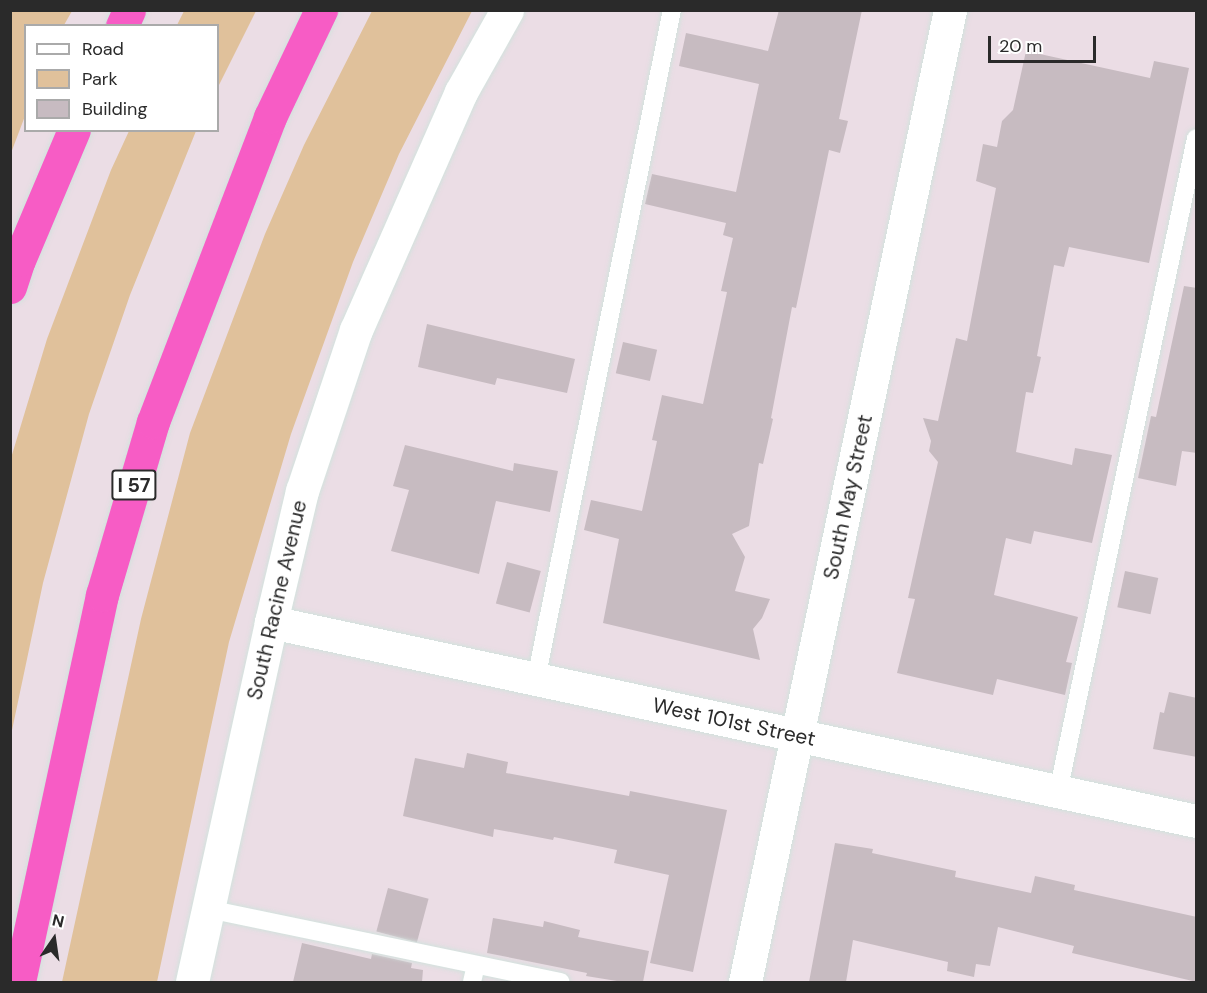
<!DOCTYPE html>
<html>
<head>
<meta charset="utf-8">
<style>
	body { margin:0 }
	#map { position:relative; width:1207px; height:993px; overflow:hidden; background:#ebdde5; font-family:"DM Sans",sans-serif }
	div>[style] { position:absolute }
	.green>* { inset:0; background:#e0c19b }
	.building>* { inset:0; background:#c7bbc1; transform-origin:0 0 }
	.roads { filter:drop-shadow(0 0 2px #d2e2dd) drop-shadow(0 0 2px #d2e2dd) }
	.lane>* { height:18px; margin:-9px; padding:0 9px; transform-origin:9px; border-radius:9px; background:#fff }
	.street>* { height:33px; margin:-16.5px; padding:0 16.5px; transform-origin:16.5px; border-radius:16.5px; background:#fff }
	.secondary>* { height:33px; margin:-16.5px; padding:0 16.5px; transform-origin:16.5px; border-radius:16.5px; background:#fff }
	.highway>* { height:33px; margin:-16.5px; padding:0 16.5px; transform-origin:16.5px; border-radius:16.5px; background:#f75cc5 }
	span { translate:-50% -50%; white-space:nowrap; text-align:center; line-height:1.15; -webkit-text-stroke:4.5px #fff; paint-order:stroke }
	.shield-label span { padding:2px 4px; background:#fff; border:2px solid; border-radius:4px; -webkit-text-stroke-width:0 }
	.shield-label { font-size:20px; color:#2a2a2a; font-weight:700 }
	.street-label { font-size:21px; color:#2a2a2a }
	.frame { position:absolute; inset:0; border:12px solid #2a2a2a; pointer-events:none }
	.legend { position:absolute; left:24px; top:24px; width:195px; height:108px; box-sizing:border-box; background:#fff; border:2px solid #aaa; margin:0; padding:8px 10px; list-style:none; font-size:18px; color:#2a2a2a }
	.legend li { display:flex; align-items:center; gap:12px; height:30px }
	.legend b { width:30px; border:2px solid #aaa }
	.north { position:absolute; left:24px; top:909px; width:60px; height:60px; -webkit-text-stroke:4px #fff; paint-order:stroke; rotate:13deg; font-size:16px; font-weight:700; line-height:24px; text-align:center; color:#2a2a2a }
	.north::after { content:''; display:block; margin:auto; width:21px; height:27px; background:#2a2a2a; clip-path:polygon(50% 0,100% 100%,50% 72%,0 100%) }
	.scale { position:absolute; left:988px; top:36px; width:108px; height:27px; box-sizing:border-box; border:3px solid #2a2a2a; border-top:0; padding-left:8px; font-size:18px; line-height:21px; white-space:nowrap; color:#2a2a2a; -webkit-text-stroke:4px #fff; paint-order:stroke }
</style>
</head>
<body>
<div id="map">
	<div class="green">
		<i style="clip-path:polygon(11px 10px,72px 11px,64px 25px,26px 26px,25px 116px,11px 153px)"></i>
		<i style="clip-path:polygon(184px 11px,256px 11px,218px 87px,218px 26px,177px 25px)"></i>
		<i style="clip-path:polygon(372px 11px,472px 11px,399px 154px,353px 262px,291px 434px,229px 642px,157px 982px,62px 982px,141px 619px,190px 433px,265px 234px,304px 145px)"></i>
		<i style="clip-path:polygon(129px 131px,196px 131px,130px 295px,89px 414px,43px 583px,11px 735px,11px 458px,47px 339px,111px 170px)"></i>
	</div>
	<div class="building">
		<i style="clip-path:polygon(779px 10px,862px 10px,839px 119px,848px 121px,840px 153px,829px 150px,796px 308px,792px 307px,771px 418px,773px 419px,763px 464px,759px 463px,749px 526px,732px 534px,745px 557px,735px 591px,770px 599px,762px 618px,753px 629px,760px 660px,603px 623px,619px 539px,584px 530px,591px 500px,642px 511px,657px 441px,652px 440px,662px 395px,703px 404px,727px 292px,721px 291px,733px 238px,723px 235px,726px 223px,645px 204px,652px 174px,736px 192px,759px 84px,679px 66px,686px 33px,768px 51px)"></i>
		<i style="clip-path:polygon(1026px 51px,1150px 78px,1154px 61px,1189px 68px,1149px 263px,1069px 247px,1064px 267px,1054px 265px,1037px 356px,1041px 357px,1033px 393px,1026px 392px,1016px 452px,1072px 465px,1075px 448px,1112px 455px,1092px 543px,1034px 531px,1031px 544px,1006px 538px,994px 595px,1078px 617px,1066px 662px,1072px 663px,1065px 695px,997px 679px,993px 695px,897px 673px,915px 599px,908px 598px,938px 462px,929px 451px,931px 441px,923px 418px,938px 421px,956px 338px,967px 341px,996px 188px,976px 181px,983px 144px,997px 147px,1002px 121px,1013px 110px)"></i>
		<i style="clip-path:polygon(1184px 286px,1197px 288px,1197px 453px,1182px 451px,1176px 486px,1138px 478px,1151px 416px,1156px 417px)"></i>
		<i style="clip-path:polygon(427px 324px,575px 359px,567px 393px,497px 378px,495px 385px,418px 367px)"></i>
		<i style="left:623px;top:342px;width:35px;height:32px;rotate:13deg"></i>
		<i style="clip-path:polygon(405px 445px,513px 471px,514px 463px,558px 471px,550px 512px,496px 501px,479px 574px,391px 551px,409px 490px,393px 486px)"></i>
		<i style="left:507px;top:562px;width:35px;height:43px;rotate:15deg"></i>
		<i style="left:1125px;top:571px;width:34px;height:37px;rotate:12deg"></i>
		<i style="clip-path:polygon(1169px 692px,1197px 698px,1197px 757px,1153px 749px,1160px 712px,1164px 713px)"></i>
		<i style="clip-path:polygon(467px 753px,508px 762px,506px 773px,629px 796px,630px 791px,727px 810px,693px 972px,650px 963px,669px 875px,614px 863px,617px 850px,554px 837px,553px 840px,494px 829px,493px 837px,403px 816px,415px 758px,464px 768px)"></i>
		<i style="clip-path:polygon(835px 843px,873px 849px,872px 853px,956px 871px,955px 877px,1031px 893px,1035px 876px,1075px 885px,1074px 890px,1197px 917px,1197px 982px,1072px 953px,1074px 946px,998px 927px,990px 966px,976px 964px,974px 977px,947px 971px,948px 962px,853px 940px,846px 982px,809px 982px)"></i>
		<i style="left:388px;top:888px;width:42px;height:45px;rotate:15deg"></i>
		<i style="clip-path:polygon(493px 918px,543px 927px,544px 921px,580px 930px,578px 937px,649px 951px,643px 982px,623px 982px,586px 976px,587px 973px,487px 953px)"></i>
		<i style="clip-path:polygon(302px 943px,371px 959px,372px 954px,412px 963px,411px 968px,423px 970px,422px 982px,293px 982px)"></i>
	</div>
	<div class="roads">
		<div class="lane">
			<i style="left:536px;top:679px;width:683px;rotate:-78.51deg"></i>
			<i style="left:1058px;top:792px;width:668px;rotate:-78.08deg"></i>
			<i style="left:208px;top:909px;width:360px;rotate:11.7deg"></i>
			<i style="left:472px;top:982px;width:17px;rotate:-77deg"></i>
		</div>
		<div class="street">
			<i style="left:271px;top:622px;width:946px;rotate:12.14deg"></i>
			<i style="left:745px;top:982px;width:993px;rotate:-78.09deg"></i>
		</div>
		<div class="secondary">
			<i style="left:192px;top:982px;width:369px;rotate:-77.6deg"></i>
			<i style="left:271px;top:622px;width:135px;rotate:-76.7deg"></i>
			<i style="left:302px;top:491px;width:170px;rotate:-71.5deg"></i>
			<i style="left:356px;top:330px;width:260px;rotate:-66.2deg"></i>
			<i style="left:461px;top:92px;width:94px;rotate:-60.7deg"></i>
		</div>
		<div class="highway">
			<i style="left:122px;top:26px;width:17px;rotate:-66deg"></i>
			<i style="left:10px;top:287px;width:28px;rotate:-72deg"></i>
			<i style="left:19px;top:260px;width:141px;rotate:-67.1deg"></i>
			<i style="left:19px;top:982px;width:396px;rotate:-77.9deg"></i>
			<i style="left:102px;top:595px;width:180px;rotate:-73.6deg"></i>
			<i style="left:153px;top:422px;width:327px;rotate:-69deg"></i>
			<i style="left:270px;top:117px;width:119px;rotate:-64.5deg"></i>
		</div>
	</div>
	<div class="shield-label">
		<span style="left:134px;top:485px">I 57</span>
	</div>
	<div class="street-label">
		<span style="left:848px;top:497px;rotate:-78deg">South May Street</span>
		<span style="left:277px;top:600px;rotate:-77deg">South Racine Avenue</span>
		<span style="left:734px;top:722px;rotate:12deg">West 101st Street</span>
	</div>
	<div class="frame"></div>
	<ul class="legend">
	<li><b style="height:8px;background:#fff"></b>Road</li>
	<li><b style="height:16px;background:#e0c19b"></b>Park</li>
	<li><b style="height:16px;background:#c7bbc1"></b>Building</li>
	</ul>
	<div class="north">N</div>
	<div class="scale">20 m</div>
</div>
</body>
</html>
